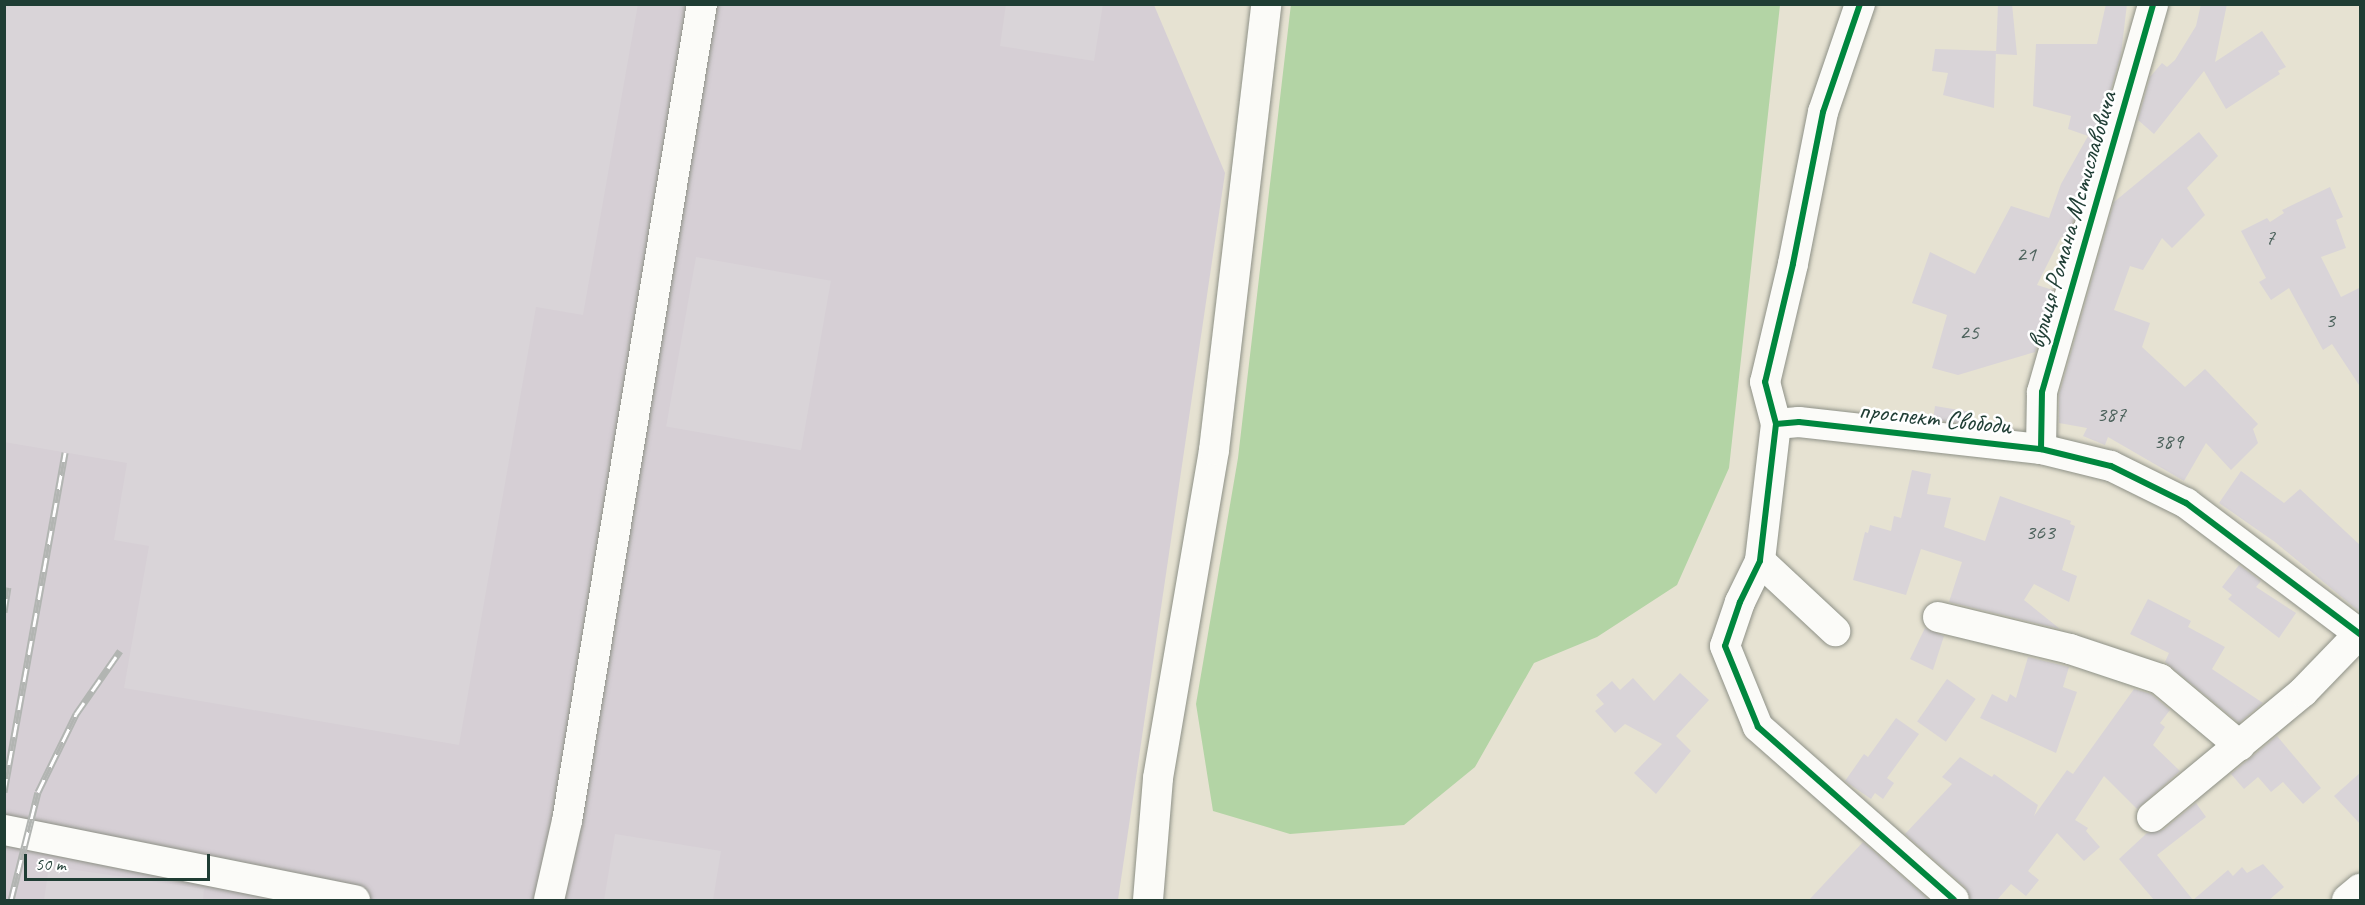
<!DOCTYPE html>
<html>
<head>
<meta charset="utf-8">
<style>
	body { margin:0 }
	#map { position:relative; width:2365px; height:905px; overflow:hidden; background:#e6e2d2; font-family:Caveat,sans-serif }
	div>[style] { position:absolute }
	.industrial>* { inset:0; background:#d6cfd5 }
	.green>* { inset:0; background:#b3d4a5 }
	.building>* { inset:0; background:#d9d4d8; transform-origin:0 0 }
	.roads { filter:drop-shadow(0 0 2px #8e9187) drop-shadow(0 0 2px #8e9187) }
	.minor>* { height:30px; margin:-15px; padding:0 15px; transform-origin:15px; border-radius:15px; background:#fbfbf8 }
	.major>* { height:33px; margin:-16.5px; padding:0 16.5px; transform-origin:16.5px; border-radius:16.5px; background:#fbfbf8 }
	.rail>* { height:7px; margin-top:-3.5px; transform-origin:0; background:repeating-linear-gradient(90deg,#fff 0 14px,#b2b5b2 0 28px); box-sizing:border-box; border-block:2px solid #b2b5b2 }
	.cycleway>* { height:6px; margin:-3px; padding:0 3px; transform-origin:3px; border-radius:3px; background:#00873e }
	span { translate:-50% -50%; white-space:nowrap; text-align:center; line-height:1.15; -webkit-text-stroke:5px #fff; paint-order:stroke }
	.number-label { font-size:22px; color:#4e635d }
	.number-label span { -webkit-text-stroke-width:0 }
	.street-label { font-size:26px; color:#1f3d34 }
	.frame { position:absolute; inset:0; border:6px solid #1f3d34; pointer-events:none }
	.scale { position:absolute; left:24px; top:854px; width:186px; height:27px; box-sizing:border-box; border:3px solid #1f3d34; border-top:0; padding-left:8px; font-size:18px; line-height:21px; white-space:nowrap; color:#1f3d34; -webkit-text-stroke:4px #fff; paint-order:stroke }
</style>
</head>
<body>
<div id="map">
	<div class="industrial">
		<i style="clip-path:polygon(5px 5px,1154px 5px,1225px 173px,1118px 900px,5px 900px)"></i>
	</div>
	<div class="green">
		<i style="clip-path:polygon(1291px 4px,1780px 5px,1729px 468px,1677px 585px,1597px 637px,1534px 663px,1475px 767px,1404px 825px,1290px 834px,1213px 811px,1196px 704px,1238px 458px)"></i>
	</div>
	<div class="building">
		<i style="clip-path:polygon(4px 4px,638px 4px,583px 315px,536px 307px,459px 745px,124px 688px,149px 546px,114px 540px,127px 463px,4px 442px)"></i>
		<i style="clip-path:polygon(1006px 4px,1103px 4px,1094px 61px,1000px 46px)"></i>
		<i style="clip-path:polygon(1998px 4px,2012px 4px,2017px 55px,1996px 54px)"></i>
		<i style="clip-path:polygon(2106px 4px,2127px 4px,2121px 54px,2068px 239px,2061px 237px,2037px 285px,2053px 290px,2035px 352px,1958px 375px,1932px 368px,1947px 315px,1912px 303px,1930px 252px,1975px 274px,2011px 206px,2049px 218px,2061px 184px,2088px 136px,2068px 129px,2071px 116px,2033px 106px,2036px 44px,2097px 44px)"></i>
		<i style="clip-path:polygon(2201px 4px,2227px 4px,2215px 62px,2262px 31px,2286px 67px,2278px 71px,2280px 74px,2226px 109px,2204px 71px,2154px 134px,2138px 120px,2150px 77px,2162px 63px,2167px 67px,2175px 60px,2196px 26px)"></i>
		<i style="clip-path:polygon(1935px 49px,1996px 51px,1994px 108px,1943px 95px,1948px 73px,1932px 71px)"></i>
		<i style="clip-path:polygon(2199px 132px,2218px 156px,2187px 188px,2205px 215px,2172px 248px,2162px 238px,2143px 270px,2130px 266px,2114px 310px,2150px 323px,2142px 347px,2185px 387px,2205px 369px,2258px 424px,2253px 429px,2258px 443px,2231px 470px,2206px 443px,2184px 481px,2108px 437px,2105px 445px,2083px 436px,2087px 428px,2059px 423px,2059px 395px,2114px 202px)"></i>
		<i style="clip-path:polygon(2330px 187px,2343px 217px,2336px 220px,2346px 248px,2321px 257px,2341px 297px,2361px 287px,2361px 388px,2332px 344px,2323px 350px,2289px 288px,2271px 300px,2259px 282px,2266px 278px,2241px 231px,2267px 218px,2270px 222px,2284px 213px,2282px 210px)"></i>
		<i style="left:696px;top:257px;width:137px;height:172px;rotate:10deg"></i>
		<i style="clip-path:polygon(1935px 406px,1971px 412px,1969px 424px,1933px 420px)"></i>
		<i style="clip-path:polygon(1912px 470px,1931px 474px,1927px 494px,1951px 498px,1944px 527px,1985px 541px,2000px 496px,2071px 521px,2070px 524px,2075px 526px,2062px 570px,2077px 576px,2069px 602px,2034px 584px,2024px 600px,2060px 629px,1949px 602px,1962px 562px,1921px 549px,1906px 595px,1853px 580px,1865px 532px,1868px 533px,1870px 525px,1891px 531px,1894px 516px,1901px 518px)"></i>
		<i style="clip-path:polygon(2241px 471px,2284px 503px,2300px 489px,2361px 546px,2361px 613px,2275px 542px,2219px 503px)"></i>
		<i style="clip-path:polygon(2239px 565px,2261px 581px,2256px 587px,2296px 613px,2279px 638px,2228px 599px,2232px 595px,2222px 587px)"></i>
		<i style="clip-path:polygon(2148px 599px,2191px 621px,2188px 627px,2225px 647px,2212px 669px,2263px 703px,2239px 723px,2165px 662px,2169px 653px,2130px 634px)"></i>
		<i style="clip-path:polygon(1925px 628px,1944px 636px,1933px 670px,1910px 659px)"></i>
		<i style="clip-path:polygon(2028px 657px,2069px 667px,2063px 687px,2077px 692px,2056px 753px,1980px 718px,1992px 694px,2007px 702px,2010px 694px,2016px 698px)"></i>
		<i style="clip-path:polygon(1680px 673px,1709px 700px,1676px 736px,1691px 751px,1656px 794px,1634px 773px,1662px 744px,1625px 724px,1615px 733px,1595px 711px,1604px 704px,1596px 695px,1612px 681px,1620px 690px,1633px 678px,1654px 701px)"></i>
		<i style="left:1947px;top:679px;width:35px;height:52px;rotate:35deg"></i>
		<i style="clip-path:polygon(2134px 689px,2151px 694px,2170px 710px,2160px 723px,2165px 727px,2153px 745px,2180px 771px,2137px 809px,2104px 776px,2075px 820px,2088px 828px,2086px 831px,2100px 847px,2084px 861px,2057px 833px,2028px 871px,2039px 880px,2026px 896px,2011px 884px,1997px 900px,1971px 900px,1965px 887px,1905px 834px,1952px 784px,1942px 777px,1960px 757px,1992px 777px,1994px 774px,2038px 805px,2034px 816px,2067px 770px,2073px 774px)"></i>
		<i style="clip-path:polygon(1896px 718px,1919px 734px,1887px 778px,1894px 783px,1883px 799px,1875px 793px,1871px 799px,1845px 781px,1864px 754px,1868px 757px)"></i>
		<i style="clip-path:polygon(2277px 736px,2321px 788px,2303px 804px,2283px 782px,2271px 792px,2258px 777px,2244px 789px,2231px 774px)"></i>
		<i style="clip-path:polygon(2361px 772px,2361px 825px,2334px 796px)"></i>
		<i style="clip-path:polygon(2196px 803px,2206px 817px,2157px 855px,2193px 900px,2228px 870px,2233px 876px,2242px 867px,2247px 873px,2263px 864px,2284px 887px,2269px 900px,2154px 900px,2119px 859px,2147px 833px,2163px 830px)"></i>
		<i style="clip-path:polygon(615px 834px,721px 851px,713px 900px,604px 900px)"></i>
		<i style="clip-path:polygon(1863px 842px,1929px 900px,1809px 900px)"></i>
		<i style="clip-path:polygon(49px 866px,204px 889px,203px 900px,44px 900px)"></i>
	</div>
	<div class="roads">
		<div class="minor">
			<i style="left:1860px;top:4px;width:114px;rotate:108.9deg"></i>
			<i style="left:1823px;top:112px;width:155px;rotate:101.2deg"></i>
			<i style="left:1793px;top:264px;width:121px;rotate:103.3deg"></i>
			<i style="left:1765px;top:382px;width:43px;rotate:75.3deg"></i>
			<i style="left:1776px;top:424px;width:138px;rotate:96.7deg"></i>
			<i style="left:1760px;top:561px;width:46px;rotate:116deg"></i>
			<i style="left:1740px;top:602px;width:46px;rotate:108.8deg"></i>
			<i style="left:1725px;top:646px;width:87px;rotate:67.8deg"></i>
			<i style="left:1758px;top:727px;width:261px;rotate:41.4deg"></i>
			<i style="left:1776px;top:424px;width:23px;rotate:-5deg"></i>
			<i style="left:1799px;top:422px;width:244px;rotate:6.4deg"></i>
			<i style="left:2041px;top:449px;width:72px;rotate:13.7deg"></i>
			<i style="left:2111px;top:466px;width:84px;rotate:26.3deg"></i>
			<i style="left:2186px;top:503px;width:218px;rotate:37deg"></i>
			<i style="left:2041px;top:449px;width:57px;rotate:-89deg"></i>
			<i style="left:2042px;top:392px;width:404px;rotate:-74deg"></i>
			<i style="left:1760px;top:561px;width:103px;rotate:43deg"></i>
			<i style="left:1938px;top:617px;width:136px;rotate:13.6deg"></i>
			<i style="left:2070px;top:649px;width:95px;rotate:18.4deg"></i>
			<i style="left:2160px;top:679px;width:104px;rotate:39.9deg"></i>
			<i style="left:2152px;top:817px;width:196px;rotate:-39.6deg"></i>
			<i style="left:2303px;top:692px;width:82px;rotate:-46deg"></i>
			<i style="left:4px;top:830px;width:358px;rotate:11.3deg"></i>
			<i style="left:549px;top:900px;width:81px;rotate:-77.2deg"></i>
			<i style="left:567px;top:821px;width:828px;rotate:-80.62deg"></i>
			<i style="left:1148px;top:900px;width:122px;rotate:-85.3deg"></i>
			<i style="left:1158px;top:778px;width:333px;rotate:-80.3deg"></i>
			<i style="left:1214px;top:450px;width:449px;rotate:-83.3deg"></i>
		</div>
		<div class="major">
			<i style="left:2348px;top:900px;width:16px;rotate:-40deg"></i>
		</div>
	</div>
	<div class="rail">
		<i style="left:4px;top:612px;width:25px;rotate:-81deg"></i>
		<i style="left:4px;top:792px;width:345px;rotate:-79.8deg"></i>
		<i style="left:11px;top:900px;width:111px;rotate:-76deg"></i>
		<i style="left:38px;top:792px;width:87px;rotate:-64deg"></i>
		<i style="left:76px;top:714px;width:77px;rotate:-55.1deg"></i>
	</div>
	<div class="cycleway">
		<i style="left:1860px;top:4px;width:114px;rotate:108.9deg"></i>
		<i style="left:1823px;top:112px;width:155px;rotate:101.2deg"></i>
		<i style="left:1793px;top:264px;width:121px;rotate:103.3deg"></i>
		<i style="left:1765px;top:382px;width:43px;rotate:75.3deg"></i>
		<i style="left:1776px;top:424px;width:138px;rotate:96.7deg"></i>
		<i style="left:1760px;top:561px;width:46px;rotate:116deg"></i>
		<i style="left:1740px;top:602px;width:46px;rotate:108.8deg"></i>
		<i style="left:1725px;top:646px;width:87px;rotate:67.8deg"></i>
		<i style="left:1758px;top:727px;width:261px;rotate:41.4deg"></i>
		<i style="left:1776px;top:424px;width:23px;rotate:-5deg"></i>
		<i style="left:1799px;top:422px;width:244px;rotate:6.4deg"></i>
		<i style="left:2041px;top:449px;width:72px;rotate:13.7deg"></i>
		<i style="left:2111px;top:466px;width:84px;rotate:26.3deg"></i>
		<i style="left:2186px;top:503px;width:218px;rotate:37deg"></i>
		<i style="left:2041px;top:449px;width:57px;rotate:-89deg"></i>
		<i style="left:2042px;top:392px;width:404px;rotate:-74deg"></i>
	</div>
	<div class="number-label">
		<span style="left:2270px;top:238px">7</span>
		<span style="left:2026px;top:255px">21</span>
		<span style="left:2330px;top:321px">3</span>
		<span style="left:1969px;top:333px">25</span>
		<span style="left:2111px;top:415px">387</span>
		<span style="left:2168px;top:442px">389</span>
		<span style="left:2040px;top:533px">363</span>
	</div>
	<div class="street-label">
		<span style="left:2072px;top:220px;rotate:-74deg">вулиця Романа Мстиславовича</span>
		<span style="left:1935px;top:418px;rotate:6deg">проспект Свободи</span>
	</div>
	<div class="frame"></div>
	<div class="scale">50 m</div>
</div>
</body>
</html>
